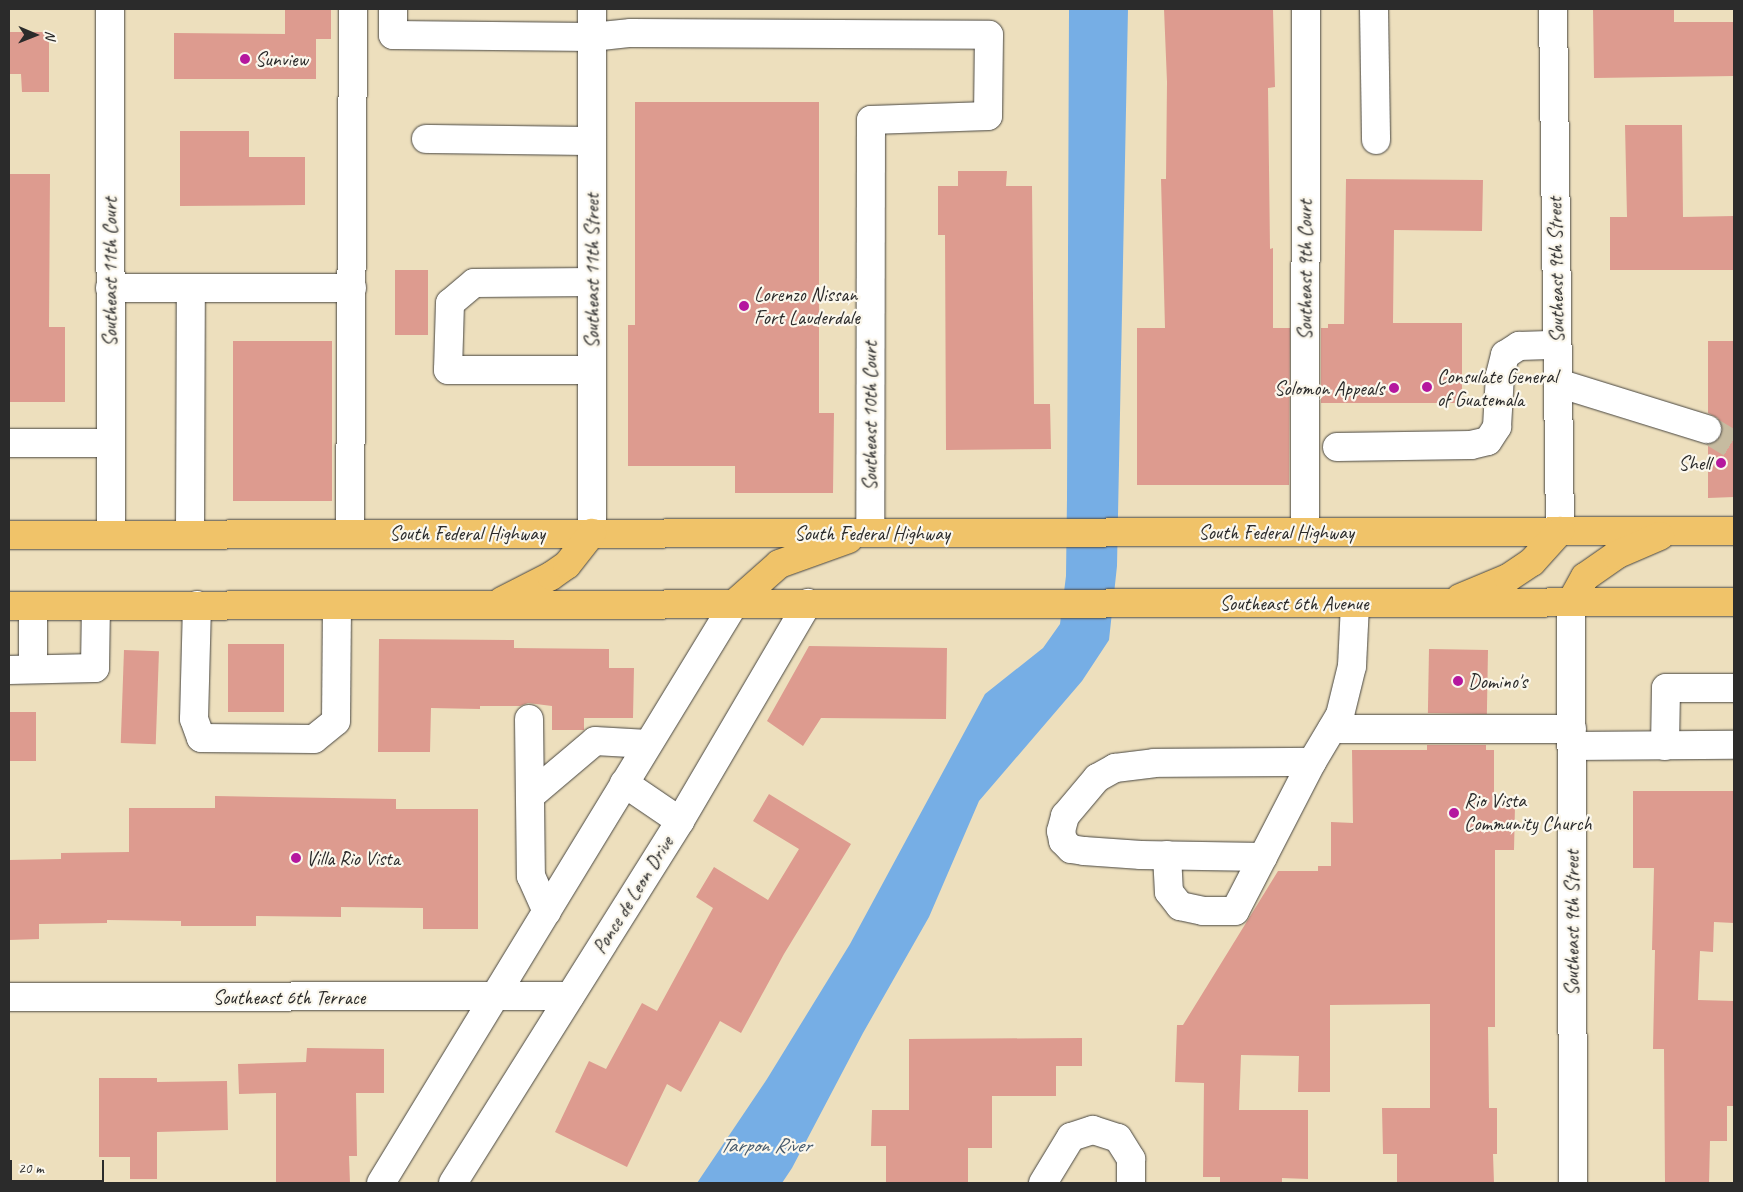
<!DOCTYPE html>
<html>
<head>
<meta charset="utf-8">
<style>
	body { margin:0 }
	#map { position:relative; width:1743px; height:1192px; overflow:hidden; background:#eddfbd; font-family:Caveat,sans-serif }
	div>[style] { position:absolute }
	.water>* { inset:0; background:#76aee5 }
	.building>* { inset:0; background:#dd9b8f; transform-origin:0 0 }
	.minor-tunnel>* { height:28px; margin-top:-14px; transform-origin:0; background:repeating-linear-gradient(90deg,#c6bba0 0 28px,transparent 0 42px) }
	.roads { filter:drop-shadow(0 0 1px #484641) drop-shadow(0 0 1px #484641) }
	.minor>* { height:28px; margin:-14px; padding:0 14px; transform-origin:14px; border-radius:14px; background:#fff }
	.major>* { height:28px; margin:-14px; padding:0 14px; transform-origin:14px; border-radius:14px; background:#f0c369 }
	.dots>* { width:14px; height:14px; translate:-50% -50%; box-sizing:border-box; border:2px solid #fbf7ec; border-radius:50% }
	span { translate:-50% -50%; white-space:nowrap; text-align:center; line-height:1.15; -webkit-text-stroke:4.5px #fbf7ec; paint-order:stroke }
	.poi-label { font-size:20px; color:#2b2b2b }
	.left { translate:0 -50%; text-align:left }
	.right { translate:-100% -50%; text-align:right }
	.street-label { font-size:20px; color:#2b2b2b }
	.water-label { font-size:21px; color:#45596c; font-style:italic }
	.frame { position:absolute; inset:0; border:10px solid #2b2b2b; pointer-events:none }
	.north { position:absolute; left:10px; top:10px; width:50px; height:50px; -webkit-text-stroke:4px #fbf7ec; paint-order:stroke; rotate:91deg; font-size:14px; font-weight:700; line-height:20px; text-align:center; color:#2b2b2b }
	.north::after { content:''; display:block; margin:auto; width:18px; height:22px; background:#2b2b2b; clip-path:polygon(50% 0,100% 100%,50% 72%,0 100%) }
	.scale { position:absolute; left:10px; top:1160px; width:94px; height:22px; box-sizing:border-box; border:2px solid #2b2b2b; border-top:0; padding-left:6px; font-size:15px; line-height:18px; white-space:nowrap; color:#2b2b2b; -webkit-text-stroke:4px #fbf7ec; paint-order:stroke }
</style>
</head>
<body>
<div id="map">
	<div class="water">
		<i style="clip-path:polygon(1069px 9px,1128px 9px,1117px 566px,1109px 640px,1082px 681px,979px 801px,929px 917px,863px 1033px,792px 1168px,782px 1183px,697px 1183px,767px 1079px,850px 944px,985px 694px,1043px 648px,1060px 624px,1066px 576px,1067px 498px)"></i>
	</div>
	<div class="building">
		<i style="clip-path:polygon(285px 9px,331px 9px,331px 39px,316px 39px,316px 79px,174px 79px,174px 33px,285px 34px)"></i>
		<i style="clip-path:polygon(1164px 9px,1273px 9px,1275px 87px,1268px 88px,1270px 249px,1273px 248px,1273px 328px,1290px 328px,1289px 485px,1137px 485px,1137px 328px,1165px 328px,1161px 179px,1166px 179px,1167px 82px)"></i>
		<i style="clip-path:polygon(1593px 9px,1674px 9px,1674px 22px,1734px 22px,1734px 76px,1594px 78px)"></i>
		<i style="clip-path:polygon(9px 32px,49px 32px,49px 92px,22px 92px,21px 74px,9px 74px)"></i>
		<i style="clip-path:polygon(635px 102px,819px 102px,819px 413px,834px 413px,833px 493px,735px 493px,735px 466px,628px 466px,628px 325px,635px 325px)"></i>
		<i style="clip-path:polygon(1625px 125px,1682px 125px,1683px 217px,1734px 216px,1734px 270px,1610px 270px,1610px 217px,1627px 217px)"></i>
		<i style="clip-path:polygon(180px 131px,249px 131px,249px 157px,305px 157px,305px 205px,180px 206px)"></i>
		<i style="clip-path:polygon(958px 171px,1007px 171px,1006px 186px,1032px 186px,1034px 404px,1050px 404px,1051px 449px,946px 450px,945px 235px,938px 235px,938px 186px,958px 186px)"></i>
		<i style="clip-path:polygon(9px 174px,50px 174px,49px 327px,65px 327px,65px 402px,9px 402px)"></i>
		<i style="clip-path:polygon(1346px 179px,1483px 180px,1482px 231px,1394px 230px,1393px 323px,1462px 323px,1462px 403px,1321px 403px,1321px 328px,1328px 328px,1328px 324px,1344px 324px)"></i>
		<i style="left:395px;top:270px;width:33px;height:65px"></i>
		<i style="left:332px;top:341px;width:160px;height:99px;rotate:90deg"></i>
		<i style="clip-path:polygon(1708px 341px,1734px 341px,1734px 497px,1708px 498px,1708px 444px,1718px 440px,1722px 433px,1722px 426px,1718px 418px,1708px 413px)"></i>
		<i style="clip-path:polygon(379px 639px,514px 640px,514px 648px,609px 649px,609px 668px,634px 668px,633px 718px,584px 718px,584px 730px,552px 730px,552px 706px,528px 703px,520px 706px,480px 706px,480px 709px,431px 708px,430px 752px,378px 752px)"></i>
		<i style="left:228px;top:644px;width:56px;height:68px"></i>
		<i style="clip-path:polygon(809px 646px,947px 648px,946px 719px,821px 718px,803px 746px,767px 721px)"></i>
		<i style="left:1429px;top:649px;width:59px;height:64px;rotate:1deg"></i>
		<i style="left:124px;top:650px;width:35px;height:93px;rotate:2deg"></i>
		<i style="left:9px;top:712px;width:27px;height:49px"></i>
		<i style="clip-path:polygon(1427px 745px,1486px 745px,1486px 750px,1494px 750px,1494px 806px,1515px 806px,1514px 850px,1495px 850px,1495px 1027px,1488px 1027px,1489px 1108px,1497px 1108px,1497px 1154px,1493px 1154px,1494px 1183px,1397px 1183px,1397px 1154px,1383px 1154px,1382px 1108px,1430px 1108px,1430px 1004px,1330px 1005px,1330px 1092px,1298px 1092px,1299px 1056px,1241px 1055px,1239px 1110px,1308px 1110px,1308px 1179px,1282px 1178px,1282px 1183px,1220px 1183px,1220px 1177px,1203px 1177px,1204px 1083px,1175px 1082px,1177px 1025px,1183px 1025px,1278px 871px,1318px 871px,1318px 866px,1331px 866px,1331px 822px,1353px 823px,1352px 750px,1427px 750px)"></i>
		<i style="clip-path:polygon(1633px 791px,1734px 791px,1734px 923px,1714px 922px,1713px 952px,1700px 951px,1698px 1000px,1734px 1001px,1734px 1106px,1727px 1106px,1727px 1141px,1710px 1141px,1709px 1183px,1665px 1183px,1664px 1049px,1653px 1049px,1655px 950px,1652px 950px,1654px 868px,1633px 868px)"></i>
		<i style="clip-path:polygon(769px 794px,851px 844px,784px 954px,741px 1033px,720px 1021px,681px 1092px,667px 1084px,627px 1167px,555px 1132px,589px 1061px,606px 1069px,642px 1003px,657px 1011px,713px 908px,696px 897px,714px 867px,768px 900px,799px 849px,753px 821px)"></i>
		<i style="clip-path:polygon(215px 796px,396px 799px,396px 809px,478px 809px,478px 929px,423px 929px,423px 908px,341px 907px,341px 917px,256px 916px,256px 926px,181px 926px,181px 921px,107px 920px,107px 923px,39px 924px,39px 939px,9px 940px,9px 860px,61px 859px,61px 853px,129px 852px,129px 808px,215px 808px)"></i>
		<i style="clip-path:polygon(1082px 1038px,1082px 1066px,1056px 1066px,1056px 1096px,992px 1096px,992px 1148px,968px 1148px,968px 1183px,886px 1183px,886px 1146px,871px 1146px,872px 1110px,909px 1110px,909px 1039px)"></i>
		<i style="clip-path:polygon(307px 1048px,384px 1049px,384px 1093px,356px 1093px,357px 1156px,349px 1156px,350px 1183px,276px 1183px,276px 1093px,239px 1094px,238px 1064px,306px 1062px)"></i>
		<i style="clip-path:polygon(99px 1078px,157px 1078px,157px 1082px,227px 1081px,228px 1130px,157px 1132px,157px 1179px,130px 1179px,130px 1157px,99px 1157px)"></i>
	</div>
	<div class="minor-tunnel">
		<i style="left:1707px;top:429px;width:31px;rotate:31deg"></i>
	</div>
	<div class="roads">
		<div class="minor">
			<i style="left:110px;top:9px;width:526px;rotate:89.89deg"></i>
			<i style="left:393px;top:9px;width:26px;rotate:90deg"></i>
			<i style="left:393px;top:35px;width:199px;rotate:0.6deg"></i>
			<i style="left:592px;top:37px;width:39px;rotate:-6deg"></i>
			<i style="left:631px;top:33px;width:358px;rotate:0.3deg"></i>
			<i style="left:989px;top:35px;width:81px;rotate:90.7deg"></i>
			<i style="left:988px;top:116px;width:117px;rotate:178deg"></i>
			<i style="left:871px;top:120px;width:412px;rotate:90.1deg"></i>
			<i style="left:592px;top:9px;width:524px;rotate:90deg"></i>
			<i style="left:1374px;top:9px;width:131px;rotate:89.1deg"></i>
			<i style="left:1553px;top:9px;width:522px;rotate:89.23deg"></i>
			<i style="left:426px;top:139px;width:166px;rotate:0.7deg"></i>
			<i style="left:592px;top:282px;width:118px;rotate:179.5deg"></i>
			<i style="left:474px;top:283px;width:31px;rotate:140deg"></i>
			<i style="left:450px;top:303px;width:67px;rotate:91.7deg"></i>
			<i style="left:448px;top:370px;width:144px"></i>
			<i style="left:110px;top:288px;width:242px"></i>
			<i style="left:1558px;top:383px;width:156px;rotate:17.2deg"></i>
			<i style="left:9px;top:443px;width:102px"></i>
			<i style="left:1337px;top:447px;width:134px;rotate:-0.9deg"></i>
			<i style="left:1471px;top:445px;width:17px;rotate:-13deg"></i>
			<i style="left:1488px;top:441px;width:17px;rotate:-57deg"></i>
			<i style="left:1497px;top:427px;width:52px;rotate:-86.7deg"></i>
			<i style="left:1500px;top:375px;width:21px;rotate:-76deg"></i>
			<i style="left:1505px;top:355px;width:17px;rotate:-33deg"></i>
			<i style="left:1519px;top:346px;width:38px;rotate:-2deg"></i>
			<i style="left:1305px;top:531px;width:522px;rotate:-89.89deg"></i>
			<i style="left:350px;top:534px;width:525px;rotate:-89.67deg"></i>
			<i style="left:190px;top:535px;width:247px;rotate:-89.8deg"></i>
			<i style="left:1571px;top:602px;width:581px;rotate:89.8deg"></i>
			<i style="left:197px;top:605px;width:114px;rotate:91.5deg"></i>
			<i style="left:194px;top:719px;width:20px;rotate:70deg"></i>
			<i style="left:201px;top:738px;width:113px;rotate:0.5deg"></i>
			<i style="left:314px;top:739px;width:28px;rotate:-39deg"></i>
			<i style="left:336px;top:721px;width:116px;rotate:-89.5deg"></i>
			<i style="left:33px;top:606px;width:63px;rotate:90deg"></i>
			<i style="left:9px;top:670px;width:86px;rotate:-1.3deg"></i>
			<i style="left:95px;top:668px;width:62px;rotate:-89.1deg"></i>
			<i style="left:529px;top:719px;width:157px;rotate:89.3deg"></i>
			<i style="left:531px;top:876px;width:39px;rotate:66deg"></i>
			<i style="left:1332px;top:729px;width:240px"></i>
			<i style="left:1572px;top:746px;width:162px;rotate:-0.4deg"></i>
			<i style="left:1665px;top:746px;width:58px;rotate:-89deg"></i>
			<i style="left:1666px;top:688px;width:68px"></i>
			<i style="left:624px;top:783px;width:68px;rotate:34.2deg"></i>
			<i style="left:530px;top:796px;width:85px;rotate:-40.2deg"></i>
			<i style="left:595px;top:741px;width:53px;rotate:3.2deg"></i>
			<i style="left:1167px;top:855px;width:37px;rotate:87deg"></i>
			<i style="left:1169px;top:892px;width:18px;rotate:52deg"></i>
			<i style="left:1180px;top:906px;width:24px;rotate:12deg"></i>
			<i style="left:1203px;top:911px;width:32px"></i>
			<i style="left:1235px;top:911px;width:168px;rotate:-62.7deg"></i>
			<i style="left:1312px;top:762px;width:55px;rotate:-59.2deg"></i>
			<i style="left:1340px;top:715px;width:50px;rotate:-76.2deg"></i>
			<i style="left:1352px;top:666px;width:62px;rotate:-87.2deg"></i>
			<i style="left:1263px;top:857px;width:122px;rotate:-179.1deg"></i>
			<i style="left:1141px;top:855px;width:57px;rotate:-176deg"></i>
			<i style="left:1084px;top:851px;width:13px;rotate:-171deg"></i>
			<i style="left:1071px;top:849px;width:11px;rotate:-135deg"></i>
			<i style="left:1063px;top:841px;width:10px;rotate:-101deg"></i>
			<i style="left:1061px;top:831px;width:16px;rotate:-75deg"></i>
			<i style="left:1065px;top:816px;width:50px;rotate:-49.9deg"></i>
			<i style="left:1097px;top:778px;width:21px;rotate:-29deg"></i>
			<i style="left:1115px;top:768px;width:39px;rotate:-7deg"></i>
			<i style="left:1154px;top:763px;width:158px;rotate:-0.4deg"></i>
			<i style="left:9px;top:997px;width:561px;rotate:-0.1deg"></i>
			<i style="left:381px;top:1183px;width:678px;rotate:-58.63deg"></i>
			<i style="left:453px;top:1183px;width:427px;rotate:-57.9deg"></i>
			<i style="left:680px;top:821px;width:253px;rotate:-59.6deg"></i>
			<i style="left:1043px;top:1183px;width:54px;rotate:-58.7deg"></i>
			<i style="left:1071px;top:1137px;width:23px;rotate:-18deg"></i>
			<i style="left:1093px;top:1130px;width:26px;rotate:18deg"></i>
			<i style="left:1118px;top:1138px;width:25px;rotate:58deg"></i>
			<i style="left:1131px;top:1159px;width:24px;rotate:90deg"></i>
		</div>
		<div class="major">
			<i style="left:9px;top:535px;width:1725px;rotate:-0.13deg"></i>
			<i style="left:1460px;top:598px;width:52px;rotate:-22.6deg"></i>
			<i style="left:1508px;top:578px;width:29px;rotate:-34deg"></i>
			<i style="left:1532px;top:562px;width:42px;rotate:-47.9deg"></i>
			<i style="left:502px;top:601px;width:55px;rotate:-27deg"></i>
			<i style="left:551px;top:576px;width:19px;rotate:-35deg"></i>
			<i style="left:567px;top:565px;width:41px;rotate:-52deg"></i>
			<i style="left:1571px;top:602px;width:29px;rotate:-61deg"></i>
			<i style="left:1585px;top:577px;width:38px;rotate:-35deg"></i>
			<i style="left:1616px;top:555px;width:48px;rotate:-23.4deg"></i>
			<i style="left:734px;top:604px;width:60px;rotate:-41.6deg"></i>
			<i style="left:779px;top:564px;width:74px;rotate:-19.7deg"></i>
			<i style="left:9px;top:606px;width:1725px;rotate:-0.13deg"></i>
		</div>
	</div>
	<div class="dots">
		<i style="left:245px;top:59px;background:#b5179e"></i>
		<i style="left:744px;top:306px;background:#b5179e"></i>
		<i style="left:1427px;top:387px;background:#b5179e"></i>
		<i style="left:1394px;top:388px;background:#b5179e"></i>
		<i style="left:1721px;top:463px;background:#b5179e"></i>
		<i style="left:1458px;top:681px;background:#b5179e"></i>
		<i style="left:1454px;top:813px;background:#b5179e"></i>
		<i style="left:296px;top:858px;background:#b5179e"></i>
	</div>
	<div class="poi-label">
		<span class="left" style="left:255px;top:59px">Sunview</span>
		<span class="left" style="left:754px;top:306px">Lorenzo Nissan<br>Fort Lauderdale</span>
		<span class="left" style="left:1437px;top:388px">Consulate General<br>of Guatemala</span>
		<span class="right" style="left:1384px;top:388px">Solomon Appeals</span>
		<span class="right" style="left:1711px;top:463px">Shell</span>
		<span class="left" style="left:1468px;top:681px">Domino's</span>
		<span class="left" style="left:1464px;top:812px">Rio Vista<br>Community Church</span>
		<span class="left" style="left:306px;top:858px">Villa Rio Vista</span>
	</div>
	<div class="street-label">
		<span style="left:1305px;top:270px;rotate:-90deg">Southeast 9th Court</span>
		<span style="left:1556px;top:270px;rotate:-91deg">Southeast 9th Street</span>
		<span style="left:592px;top:271px;rotate:-90deg">Southeast 11th Street</span>
		<span style="left:110px;top:272px;rotate:-90deg">Southeast 11th Court</span>
		<span style="left:870px;top:416px;rotate:-90deg">Southeast 10th Court</span>
		<span style="left:1276px;top:532px">South Federal Highway</span>
		<span style="left:467px;top:533px">South Federal Highway</span>
		<span style="left:872px;top:533px">South Federal Highway</span>
		<span style="left:1294px;top:603px">Southeast 6th Avenue</span>
		<span style="left:633px;top:895px;rotate:-58deg">Ponce de Leon Drive</span>
		<span style="left:1572px;top:923px;rotate:-90deg">Southeast 9th Street</span>
		<span style="left:289px;top:997px">Southeast 6th Terrace</span>
	</div>
	<div class="water-label">
		<span style="left:765px;top:1145px">Tarpon River</span>
	</div>
	<div class="frame"></div>
	<div class="north">N</div>
	<div class="scale">20 m</div>
</div>
</body>
</html>
